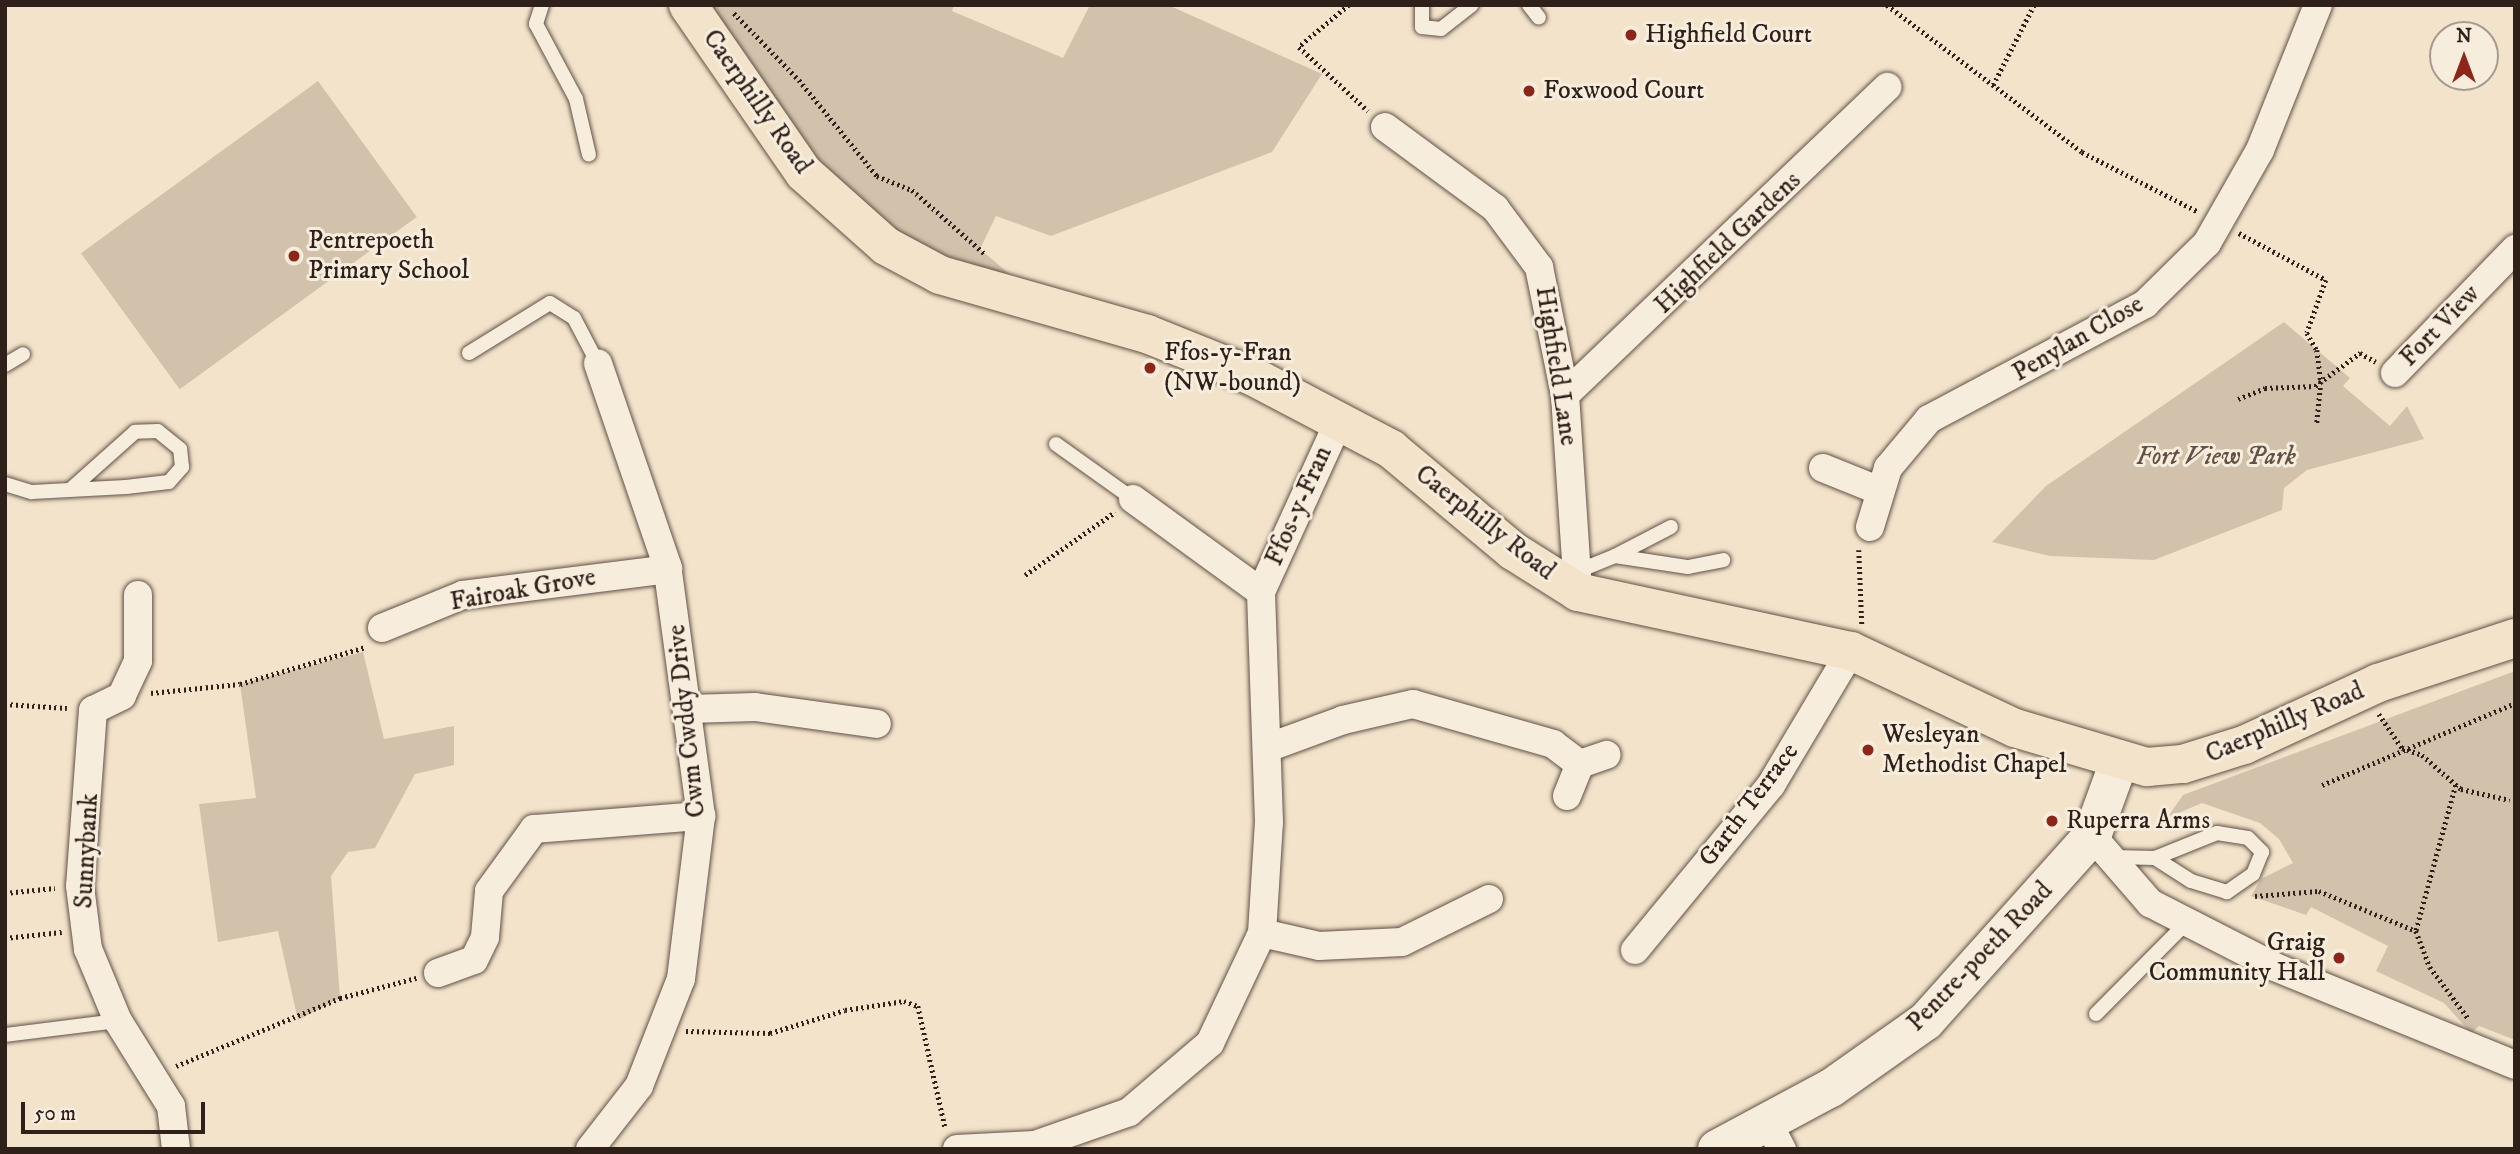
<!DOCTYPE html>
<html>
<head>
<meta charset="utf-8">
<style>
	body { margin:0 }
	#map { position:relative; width:2520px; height:1154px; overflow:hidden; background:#f3e3ca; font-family:"IM FELL DW Pica",serif }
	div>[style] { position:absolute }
	.green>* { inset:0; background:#d2c2ac; transform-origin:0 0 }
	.path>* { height:4.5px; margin-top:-2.25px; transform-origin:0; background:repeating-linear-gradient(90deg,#30201a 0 2px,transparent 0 5.5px) }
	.roads { filter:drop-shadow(0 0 2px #615146) drop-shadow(0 0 2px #615146) }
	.lane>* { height:14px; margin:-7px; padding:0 7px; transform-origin:7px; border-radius:7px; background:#f7eddd }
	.street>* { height:28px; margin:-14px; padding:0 14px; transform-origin:14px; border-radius:14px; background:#f7eddd }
	.secondary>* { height:38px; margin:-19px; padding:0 19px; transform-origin:19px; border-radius:19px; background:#f7eddd }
	.primary>* { height:38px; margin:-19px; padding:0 19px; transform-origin:19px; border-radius:19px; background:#f3e3ca }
	.dots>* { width:19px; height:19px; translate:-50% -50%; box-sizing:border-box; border:4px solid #f7eddd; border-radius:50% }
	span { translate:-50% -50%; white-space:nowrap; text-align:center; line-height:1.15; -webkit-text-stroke:6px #f7eddd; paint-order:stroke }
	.poi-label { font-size:26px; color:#30201a }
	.left { translate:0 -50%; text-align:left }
	.right { translate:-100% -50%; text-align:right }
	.street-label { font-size:26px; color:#30201a }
	.park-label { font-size:26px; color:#615146; font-style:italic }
	.frame { position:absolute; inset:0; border:7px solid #30201a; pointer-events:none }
	.north { position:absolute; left:2429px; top:21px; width:70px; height:70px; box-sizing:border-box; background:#f7eddd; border:2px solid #a79b8f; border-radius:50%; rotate:0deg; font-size:19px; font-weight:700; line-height:28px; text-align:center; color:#30201a }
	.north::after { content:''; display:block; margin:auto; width:24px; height:32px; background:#8f2418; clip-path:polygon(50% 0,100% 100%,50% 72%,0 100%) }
	.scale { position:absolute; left:21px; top:1102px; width:184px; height:32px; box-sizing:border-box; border:4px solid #30201a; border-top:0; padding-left:9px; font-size:21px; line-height:24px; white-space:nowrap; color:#30201a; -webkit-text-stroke:5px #f7eddd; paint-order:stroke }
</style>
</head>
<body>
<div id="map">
	<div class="green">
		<i style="clip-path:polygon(688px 5px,954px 5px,952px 11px,1063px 58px,1090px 5px,1168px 5px,1322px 74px,1272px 152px,1051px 236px,996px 216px,980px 249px,1013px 277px,886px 246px)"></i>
		<i style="left:318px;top:81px;width:168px;height:293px;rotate:54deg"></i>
		<i style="clip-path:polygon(2284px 322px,2350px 378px,2343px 386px,2390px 426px,2407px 406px,2424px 439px,2307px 470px,2284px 488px,2282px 510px,2154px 560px,2050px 556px,1992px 542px,2046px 486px)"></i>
		<i style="clip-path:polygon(363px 652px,384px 739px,454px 726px,454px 765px,415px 774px,375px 848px,348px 852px,331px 876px,340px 998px,298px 1020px,278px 931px,218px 942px,199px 804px,256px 798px,240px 684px)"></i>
		<i style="clip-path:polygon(2515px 671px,2515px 1040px,2479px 1026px,2471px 1033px,2444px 1003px,2376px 971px,2388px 946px,2311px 907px,2306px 915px,2251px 896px,2261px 879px,2293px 863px,2279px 839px,2260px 823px,2202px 803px,2167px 818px,2183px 795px)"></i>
	</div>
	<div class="path">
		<i style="left:1349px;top:5px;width:65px;rotate:140deg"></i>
		<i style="left:1299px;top:47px;width:94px;rotate:42.8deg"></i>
		<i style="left:1887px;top:5px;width:244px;rotate:37deg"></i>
		<i style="left:2082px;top:152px;width:129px;rotate:27.2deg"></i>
		<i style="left:734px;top:13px;width:93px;rotate:45.9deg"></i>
		<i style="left:799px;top:80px;width:124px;rotate:50.9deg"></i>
		<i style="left:877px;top:176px;width:38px;rotate:22deg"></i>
		<i style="left:912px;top:190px;width:97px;rotate:41.2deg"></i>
		<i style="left:1993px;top:85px;width:90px;rotate:-62.9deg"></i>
		<i style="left:2239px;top:233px;width:99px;rotate:28.4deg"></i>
		<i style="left:2326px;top:280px;width:56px;rotate:109.7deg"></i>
		<i style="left:2307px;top:333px;width:20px;rotate:60deg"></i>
		<i style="left:2317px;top:350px;width:32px;rotate:83deg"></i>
		<i style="left:2321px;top:382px;width:41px;rotate:95.6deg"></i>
		<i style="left:2238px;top:399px;width:29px;rotate:-22deg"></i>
		<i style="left:2265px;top:388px;width:50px;rotate:-2.3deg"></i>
		<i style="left:2315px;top:386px;width:56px;rotate:-36.3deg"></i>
		<i style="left:2360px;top:353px;width:18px;rotate:29deg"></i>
		<i style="left:1859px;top:550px;width:75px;rotate:87.7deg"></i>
		<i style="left:1025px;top:575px;width:110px;rotate:-35deg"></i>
		<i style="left:151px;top:693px;width:89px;rotate:-5.8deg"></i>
		<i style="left:240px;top:684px;width:131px;rotate:-16.4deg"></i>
		<i style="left:5px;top:704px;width:62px;rotate:3.7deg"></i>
		<i style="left:2379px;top:714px;width:41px;rotate:55.9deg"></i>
		<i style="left:2402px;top:748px;width:21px;rotate:19deg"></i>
		<i style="left:2422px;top:755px;width:52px;rotate:41.1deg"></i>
		<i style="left:2461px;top:789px;width:50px;rotate:12.7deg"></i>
		<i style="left:2322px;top:785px;width:210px;rotate:-23deg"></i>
		<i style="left:2456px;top:785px;width:151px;rotate:105.3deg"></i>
		<i style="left:2416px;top:931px;width:39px;rotate:69deg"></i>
		<i style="left:2430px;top:967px;width:64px;rotate:53.3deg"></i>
		<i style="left:5px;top:893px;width:50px;rotate:-5.7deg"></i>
		<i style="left:2255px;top:896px;width:64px;rotate:-4.5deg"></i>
		<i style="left:2319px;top:891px;width:105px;rotate:22.4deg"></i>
		<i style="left:5px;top:938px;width:57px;rotate:-6deg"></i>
		<i style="left:686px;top:1031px;width:84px;rotate:1.4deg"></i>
		<i style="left:770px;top:1033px;width:78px;rotate:-17deg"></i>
		<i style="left:845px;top:1010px;width:60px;rotate:-8.7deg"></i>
		<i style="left:904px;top:1001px;width:15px;rotate:20deg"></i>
		<i style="left:918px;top:1006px;width:124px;rotate:77.4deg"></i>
		<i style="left:176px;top:1066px;width:178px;rotate:-22.5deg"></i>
		<i style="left:340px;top:998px;width:79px;rotate:-14.7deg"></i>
	</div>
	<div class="roads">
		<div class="lane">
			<i style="left:542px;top:5px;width:20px;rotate:108deg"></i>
			<i style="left:536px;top:24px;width:85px;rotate:61.9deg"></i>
			<i style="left:576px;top:99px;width:57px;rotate:76.9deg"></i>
			<i style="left:1422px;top:5px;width:22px;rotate:90deg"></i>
			<i style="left:1422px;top:27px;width:19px;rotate:6deg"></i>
			<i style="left:1441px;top:29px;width:39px;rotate:-38deg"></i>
			<i style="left:1529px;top:5px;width:16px;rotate:52deg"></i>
			<i style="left:469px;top:353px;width:95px;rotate:-31.7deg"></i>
			<i style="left:550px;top:303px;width:28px;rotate:32deg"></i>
			<i style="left:574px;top:318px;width:52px;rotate:62.4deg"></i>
			<i style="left:5px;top:365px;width:21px;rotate:-31deg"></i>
			<i style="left:1056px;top:444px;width:95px;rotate:35.5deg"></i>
			<i style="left:5px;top:484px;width:28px;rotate:17deg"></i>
			<i style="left:32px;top:492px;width:94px;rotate:-3deg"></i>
			<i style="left:126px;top:487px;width:43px;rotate:-6.6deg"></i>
			<i style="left:169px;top:482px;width:20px;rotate:-49deg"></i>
			<i style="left:182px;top:467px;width:18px;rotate:-96deg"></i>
			<i style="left:180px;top:449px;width:28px;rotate:-141deg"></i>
			<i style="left:158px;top:431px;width:23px;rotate:178deg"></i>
			<i style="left:135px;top:432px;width:86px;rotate:138.3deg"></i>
			<i style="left:1615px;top:556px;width:63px;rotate:-27.4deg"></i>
			<i style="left:1578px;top:571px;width:40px;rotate:-22deg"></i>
			<i style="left:1615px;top:556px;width:74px;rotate:8.6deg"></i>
			<i style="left:1688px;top:567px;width:36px;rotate:-11deg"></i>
			<i style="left:2113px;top:857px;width:42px;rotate:1.4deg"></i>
			<i style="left:2155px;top:858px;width:67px;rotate:-22deg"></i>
			<i style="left:2217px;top:833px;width:31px;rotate:9deg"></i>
			<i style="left:2248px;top:838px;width:20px;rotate:45deg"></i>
			<i style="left:2262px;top:852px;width:24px;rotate:112deg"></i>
			<i style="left:2253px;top:874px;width:32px;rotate:145deg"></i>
			<i style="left:2227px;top:892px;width:38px;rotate:-163deg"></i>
			<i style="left:2191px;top:881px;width:43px;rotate:-147.4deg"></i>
			<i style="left:2096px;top:1014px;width:129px;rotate:-45.3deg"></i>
			<i style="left:5px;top:1035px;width:114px;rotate:-7.1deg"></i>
		</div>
		<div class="street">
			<i style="left:1385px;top:127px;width:137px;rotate:36.4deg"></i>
			<i style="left:1495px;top:208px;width:74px;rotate:53.3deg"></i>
			<i style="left:1539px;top:267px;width:131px;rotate:78.5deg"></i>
			<i style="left:1565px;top:395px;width:197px;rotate:86.2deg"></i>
			<i style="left:2395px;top:373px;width:173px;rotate:-45.9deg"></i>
			<i style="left:1565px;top:395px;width:446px;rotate:-43.7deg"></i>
			<i style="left:1823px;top:468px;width:61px;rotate:22deg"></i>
			<i style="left:1133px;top:499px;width:158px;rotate:36deg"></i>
			<i style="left:1870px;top:527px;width:62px;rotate:-73deg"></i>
			<i style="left:1888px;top:468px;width:64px;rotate:-50.1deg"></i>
			<i style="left:1929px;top:419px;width:245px;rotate:-28deg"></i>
			<i style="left:2145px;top:304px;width:87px;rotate:-44.5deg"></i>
			<i style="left:2207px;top:243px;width:107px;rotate:-60.3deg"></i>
			<i style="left:2260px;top:150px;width:156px;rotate:-68.2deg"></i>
			<i style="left:138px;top:595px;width:66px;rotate:90deg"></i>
			<i style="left:138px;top:661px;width:38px;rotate:115deg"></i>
			<i style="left:122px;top:696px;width:32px;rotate:154deg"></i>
			<i style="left:93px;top:710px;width:176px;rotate:94.2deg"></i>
			<i style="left:80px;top:886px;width:64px;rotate:82.8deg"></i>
			<i style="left:88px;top:949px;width:78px;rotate:67.4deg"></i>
			<i style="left:118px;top:1021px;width:100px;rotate:58.1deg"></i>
			<i style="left:171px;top:1106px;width:43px;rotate:83.4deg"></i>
			<i style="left:382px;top:628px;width:87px;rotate:-22.2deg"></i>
			<i style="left:463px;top:595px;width:207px;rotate:-7.2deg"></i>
			<i style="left:689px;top:709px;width:66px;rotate:-1.7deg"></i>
			<i style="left:755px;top:707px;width:123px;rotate:7.9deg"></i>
			<i style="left:1267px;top:748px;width:81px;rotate:-20.2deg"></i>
			<i style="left:1343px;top:720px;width:72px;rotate:-12.9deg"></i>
			<i style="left:1413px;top:704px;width:146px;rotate:15.9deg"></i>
			<i style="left:1553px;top:744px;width:34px;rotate:37deg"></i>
			<i style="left:1567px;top:796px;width:35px;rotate:-68deg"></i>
			<i style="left:1580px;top:764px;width:28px;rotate:-19deg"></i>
			<i style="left:2092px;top:836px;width:89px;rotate:49.1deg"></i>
			<i style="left:2150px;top:903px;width:140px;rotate:27.1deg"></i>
			<i style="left:2275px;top:967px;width:259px;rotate:22.2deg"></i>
			<i style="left:1262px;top:933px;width:58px;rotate:12.8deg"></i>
			<i style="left:1319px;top:946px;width:83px;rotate:-2.8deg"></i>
			<i style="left:1402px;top:942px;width:97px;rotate:-26.3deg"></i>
			<i style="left:1635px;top:950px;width:214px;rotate:-50.5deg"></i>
			<i style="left:1771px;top:785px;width:156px;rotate:-59.2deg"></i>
			<i style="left:438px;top:973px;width:38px;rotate:-20deg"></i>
			<i style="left:474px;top:960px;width:25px;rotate:-64deg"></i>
			<i style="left:485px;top:937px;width:46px;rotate:-85deg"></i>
			<i style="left:489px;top:891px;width:77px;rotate:-54deg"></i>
			<i style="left:534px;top:829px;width:168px;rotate:-4.5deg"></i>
			<i style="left:1768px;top:1123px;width:30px;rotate:62deg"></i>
			<i style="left:590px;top:1149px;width:80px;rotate:-52.1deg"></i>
			<i style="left:639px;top:1086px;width:115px;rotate:-68.6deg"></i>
			<i style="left:681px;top:979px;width:164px;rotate:-83deg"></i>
			<i style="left:701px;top:816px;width:253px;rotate:-97.7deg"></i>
			<i style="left:667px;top:565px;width:213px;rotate:-108.9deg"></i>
			<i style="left:957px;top:1149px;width:78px;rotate:-2.9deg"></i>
			<i style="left:1035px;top:1145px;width:100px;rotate:-19.3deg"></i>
			<i style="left:1129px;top:1112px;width:106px;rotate:-40.4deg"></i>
			<i style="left:1210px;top:1043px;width:122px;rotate:-64.7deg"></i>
			<i style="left:1262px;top:933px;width:111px;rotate:-86.4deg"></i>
			<i style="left:1269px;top:822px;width:230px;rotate:-92deg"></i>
			<i style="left:1261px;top:592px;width:188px;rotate:-65.5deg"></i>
		</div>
		<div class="secondary">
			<i style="left:1717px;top:1149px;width:129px;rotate:-28.2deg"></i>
			<i style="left:1831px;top:1088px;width:116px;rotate:-35.2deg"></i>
			<i style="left:1926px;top:1021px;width:249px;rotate:-48.1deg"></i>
			<i style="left:2092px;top:836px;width:79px;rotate:-70deg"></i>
		</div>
		<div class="primary">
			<i style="left:688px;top:5px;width:204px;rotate:55.4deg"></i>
			<i style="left:804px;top:173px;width:110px;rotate:41.7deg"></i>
			<i style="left:886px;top:246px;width:61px;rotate:28.2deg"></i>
			<i style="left:940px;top:275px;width:215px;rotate:15.9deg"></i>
			<i style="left:1147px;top:334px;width:115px;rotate:21.9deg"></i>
			<i style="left:1254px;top:377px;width:155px;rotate:27.7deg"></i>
			<i style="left:1391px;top:449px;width:159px;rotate:39.9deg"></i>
			<i style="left:1513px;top:551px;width:77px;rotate:32.2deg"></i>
			<i style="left:1578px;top:592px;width:279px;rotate:12.2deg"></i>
			<i style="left:1851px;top:651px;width:181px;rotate:25.2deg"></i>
			<i style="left:2015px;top:728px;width:138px;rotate:16.5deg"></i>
			<i style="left:2147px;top:767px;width:36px;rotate:-5deg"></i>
			<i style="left:2183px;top:764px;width:64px;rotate:-17.3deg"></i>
			<i style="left:2244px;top:745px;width:148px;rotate:-24.8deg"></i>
			<i style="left:2378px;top:683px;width:144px;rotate:-18.2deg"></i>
		</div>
	</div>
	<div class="dots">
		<i style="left:1631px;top:35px;background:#8f2418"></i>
		<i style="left:1529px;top:91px;background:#8f2418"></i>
		<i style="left:294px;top:256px;background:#8f2418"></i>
		<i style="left:1150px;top:368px;background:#8f2418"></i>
		<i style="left:1868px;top:750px;background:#8f2418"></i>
		<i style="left:2052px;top:821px;background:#8f2418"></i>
		<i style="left:2339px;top:958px;background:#8f2418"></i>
	</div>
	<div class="poi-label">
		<span class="left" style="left:1645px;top:35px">Highfield Court</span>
		<span class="left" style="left:1543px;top:91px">Foxwood Court</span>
		<span class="left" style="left:308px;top:256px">Pentrepoeth<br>Primary School</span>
		<span class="left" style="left:1164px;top:368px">Ffos-y-Fran<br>(NW-bound)</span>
		<span class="left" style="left:1882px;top:750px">Wesleyan<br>Methodist Chapel</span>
		<span class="left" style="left:2066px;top:821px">Ruperra Arms</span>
		<span class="right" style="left:2325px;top:958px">Graig<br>Community Hall</span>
	</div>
	<div class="street-label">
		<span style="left:757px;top:102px;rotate:55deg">Caerphilly Road</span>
		<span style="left:1728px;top:243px;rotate:-44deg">Highfield Gardens</span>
		<span style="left:2440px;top:326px;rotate:-46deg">Fort View</span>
		<span style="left:2078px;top:339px;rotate:-30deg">Penylan Close</span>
		<span style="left:1556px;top:366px;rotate:81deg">Highfield Lane</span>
		<span style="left:1299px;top:506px;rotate:-66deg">Ffos-y-Fran</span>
		<span style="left:1485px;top:523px;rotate:38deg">Caerphilly Road</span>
		<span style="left:523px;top:590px;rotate:-10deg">Fairoak Grove</span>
		<span style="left:687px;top:721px;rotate:-96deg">Cwm Cwddy Drive</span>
		<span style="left:2285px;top:723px;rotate:-23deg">Caerphilly Road</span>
		<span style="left:1749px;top:805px;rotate:-53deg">Garth Terrace</span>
		<span style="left:87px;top:851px;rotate:-87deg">Sunnybank</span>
		<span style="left:1980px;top:957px;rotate:-46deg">Pentre-poeth Road</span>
	</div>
	<div class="park-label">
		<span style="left:2216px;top:457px">Fort View Park</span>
	</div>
	<div class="frame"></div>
	<div class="north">N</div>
	<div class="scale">50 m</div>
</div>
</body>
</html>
